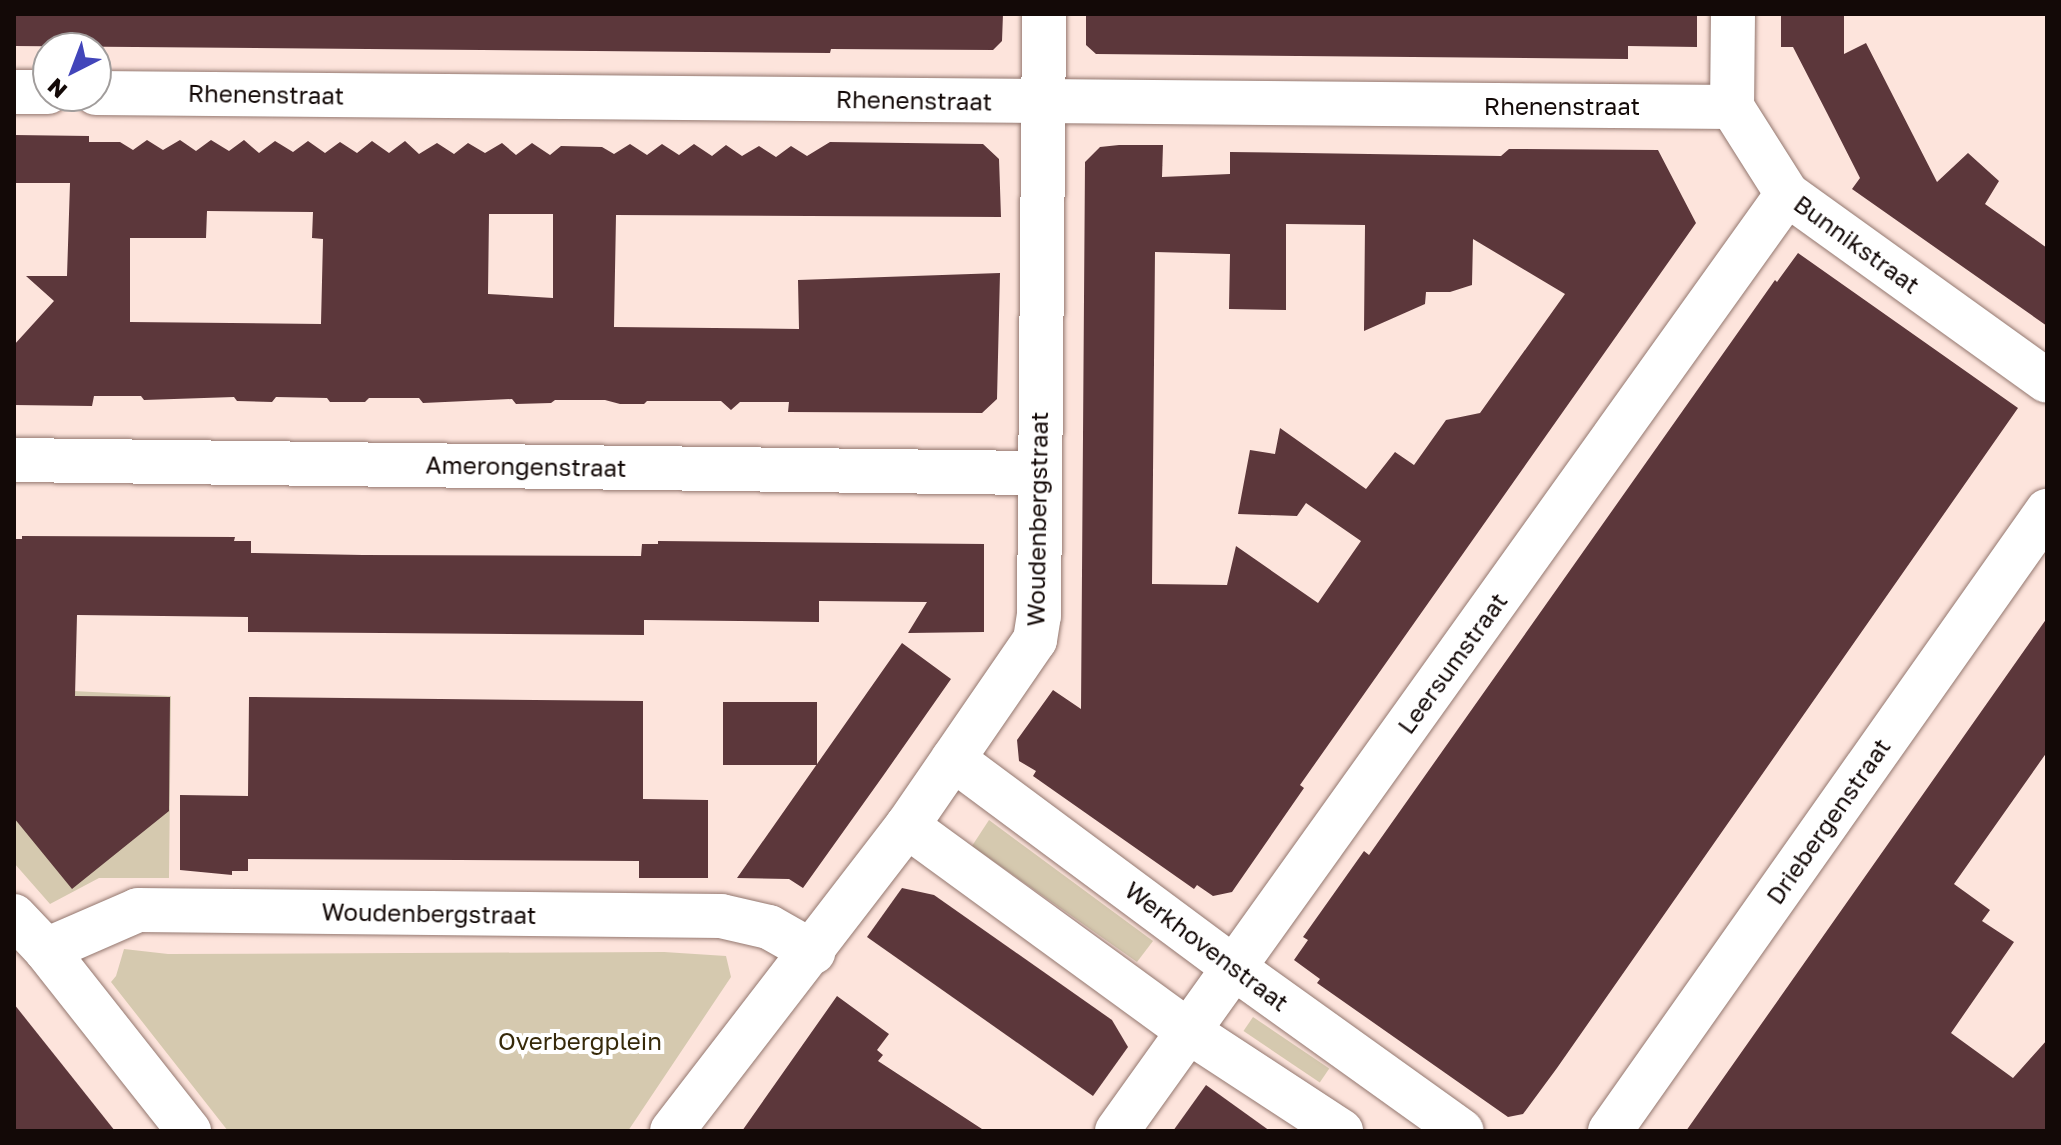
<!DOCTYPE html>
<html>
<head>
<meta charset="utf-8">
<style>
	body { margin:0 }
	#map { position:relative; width:2061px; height:1145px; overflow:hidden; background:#fde4dc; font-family:"Golos Text",sans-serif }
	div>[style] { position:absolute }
	.green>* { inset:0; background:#d5c9af; transform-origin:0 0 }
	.building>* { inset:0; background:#5c373b; transform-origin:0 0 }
	.roads { filter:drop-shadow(0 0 2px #93776f) drop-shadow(0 0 2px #93776f) }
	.street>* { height:44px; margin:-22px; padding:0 22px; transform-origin:22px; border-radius:22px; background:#fff }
	.secondary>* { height:44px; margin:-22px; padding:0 22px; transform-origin:22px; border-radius:22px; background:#fff }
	span { translate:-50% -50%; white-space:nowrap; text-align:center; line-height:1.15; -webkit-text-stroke:8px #fff; paint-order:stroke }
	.street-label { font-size:24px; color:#130907 }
	.park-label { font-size:24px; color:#362909 }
	.frame { position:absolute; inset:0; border:16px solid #130907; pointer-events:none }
	.north { position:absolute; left:32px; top:32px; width:80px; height:80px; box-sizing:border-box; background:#fff; border:2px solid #a19d9c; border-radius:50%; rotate:222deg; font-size:22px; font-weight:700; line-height:32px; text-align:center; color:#130907 }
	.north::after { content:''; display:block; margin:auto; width:28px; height:36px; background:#4245ba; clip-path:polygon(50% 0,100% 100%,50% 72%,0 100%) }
</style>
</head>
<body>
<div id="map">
	<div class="green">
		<i style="clip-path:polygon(14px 688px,171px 696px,169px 878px,99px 878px,50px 904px,14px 863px)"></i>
		<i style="clip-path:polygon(989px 820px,1153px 941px,1137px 962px,972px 846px)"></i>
		<i style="clip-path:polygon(124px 949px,168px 954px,664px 952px,726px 956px,731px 977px,628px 1131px,228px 1131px,111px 982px,116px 976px)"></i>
		<i style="left:1253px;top:1017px;width:92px;height:17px;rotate:34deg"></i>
	</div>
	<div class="building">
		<i style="clip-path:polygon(14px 14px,1003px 14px,1002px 41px,993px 50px,831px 49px,830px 53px,14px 46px)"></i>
		<i style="clip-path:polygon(1086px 14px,1697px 14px,1697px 47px,1628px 46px,1628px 59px,1096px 54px,1086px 45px)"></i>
		<i style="clip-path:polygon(1781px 14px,1844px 14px,1844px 54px,1866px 43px,1937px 182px,1968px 153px,1999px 181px,1985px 204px,2047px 248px,2047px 326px,1852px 189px,1860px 178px,1827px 113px,1793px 47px,1781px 47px)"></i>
		<i style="clip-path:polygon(evenodd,14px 135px,89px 136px,89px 142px,120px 142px,133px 150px,147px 140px,163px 150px,180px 140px,196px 151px,211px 140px,229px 151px,244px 140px,259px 153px,275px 141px,293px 152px,308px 141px,325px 153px,340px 142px,357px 153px,372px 141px,389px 153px,405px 141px,419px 154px,437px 143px,454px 154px,468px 143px,485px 153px,502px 143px,516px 155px,532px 143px,550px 155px,561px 146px,602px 147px,614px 154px,630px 144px,647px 155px,662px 144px,679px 155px,694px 144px,712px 156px,726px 145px,742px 156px,759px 146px,776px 157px,791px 146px,807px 156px,830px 142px,983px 144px,999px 159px,1001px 217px,616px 215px,614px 327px,799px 329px,798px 280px,1000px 273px,997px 399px,982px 413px,788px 412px,789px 402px,740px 402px,731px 410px,721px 401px,647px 401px,644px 404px,620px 404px,605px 400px,555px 400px,551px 403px,516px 404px,512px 399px,423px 403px,419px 398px,369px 398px,365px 402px,330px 402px,327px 398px,276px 397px,272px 402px,237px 401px,234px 397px,144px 400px,141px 396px,94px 396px,92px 406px,14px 405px,14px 345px,54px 301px,26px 276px,67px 276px,70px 183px,14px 183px,14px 135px,207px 211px,313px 212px,312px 238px,323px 239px,321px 324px,130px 322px,130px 238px,206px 238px,207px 211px,14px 135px,489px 214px,553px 214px,553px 298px,488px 294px,489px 214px)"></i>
		<i style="clip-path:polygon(evenodd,1119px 145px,1163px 145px,1162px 177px,1230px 174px,1230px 152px,1501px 156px,1509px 149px,1658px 150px,1696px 223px,1300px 785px,1304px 788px,1232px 892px,1213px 896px,1197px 885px,1194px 889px,1033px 776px,1036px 771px,1019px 761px,1017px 740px,1053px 690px,1081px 709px,1085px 162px,1100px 147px,1119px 145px,1286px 224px,1365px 225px,1364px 331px,1425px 304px,1426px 292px,1450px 292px,1472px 285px,1473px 239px,1565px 294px,1480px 413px,1446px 420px,1414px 465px,1395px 452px,1366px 489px,1280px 428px,1275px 454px,1250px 450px,1238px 514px,1297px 516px,1306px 503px,1361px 541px,1318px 603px,1236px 546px,1227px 585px,1152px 584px,1155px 252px,1230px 254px,1229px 309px,1286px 310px,1286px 224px)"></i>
		<i style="clip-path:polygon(1798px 253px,2018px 408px,1557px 1068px,1523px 1114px,1508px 1117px,1317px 983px,1320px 979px,1294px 960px,1308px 940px,1303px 937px,1364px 851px,1369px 855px,1775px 280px,1777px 282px)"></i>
		<i style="clip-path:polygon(22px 536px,235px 537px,234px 541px,251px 541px,251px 553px,363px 555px,641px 556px,642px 544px,658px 544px,658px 541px,984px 544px,984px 632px,908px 633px,927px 602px,819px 601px,819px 622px,644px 620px,644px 635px,248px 632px,248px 617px,77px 615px,75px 696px,170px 697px,169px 811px,72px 889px,14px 818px,14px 539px,22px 539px)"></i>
		<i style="clip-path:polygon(2047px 618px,2047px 752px,1954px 884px,1990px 910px,1982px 921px,2014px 942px,1951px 1033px,2013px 1078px,2047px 1040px,2047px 1131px,1686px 1131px)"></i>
		<i style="clip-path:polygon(902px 643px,951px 679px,883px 776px,803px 888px,789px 879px,737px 878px)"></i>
		<i style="clip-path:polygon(249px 697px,643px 701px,643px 799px,708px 800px,708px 878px,639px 878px,639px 861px,248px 859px,248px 871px,232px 871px,232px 875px,180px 870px,180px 795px,248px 796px)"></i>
		<i style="left:723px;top:702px;width:94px;height:63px"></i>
		<i style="clip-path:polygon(902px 888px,934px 895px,1112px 1020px,1128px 1047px,1093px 1096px,867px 937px)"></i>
		<i style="clip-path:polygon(837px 996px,889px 1034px,877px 1050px,883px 1055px,878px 1061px,985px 1131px,742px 1131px)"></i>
		<i style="clip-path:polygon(14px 1004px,53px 1053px,115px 1131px,14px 1131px)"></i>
		<i style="clip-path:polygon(1206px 1085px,1270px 1131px,1173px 1131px)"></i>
	</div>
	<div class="roads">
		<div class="street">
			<i style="left:1733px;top:14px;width:93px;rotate:90.6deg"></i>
			<i style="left:1732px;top:107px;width:103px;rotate:57.7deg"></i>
			<i style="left:1787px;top:194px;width:320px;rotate:35.7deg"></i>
			<i style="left:14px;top:92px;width:34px"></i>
			<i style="left:96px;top:93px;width:1636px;rotate:0.49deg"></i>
			<i style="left:14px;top:460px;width:1024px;rotate:0.73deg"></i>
			<i style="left:953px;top:759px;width:350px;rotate:36.6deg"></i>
			<i style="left:1234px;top:968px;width:280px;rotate:35.6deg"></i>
			<i style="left:907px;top:826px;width:348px;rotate:36.1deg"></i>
			<i style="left:1188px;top:1031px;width:183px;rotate:33.2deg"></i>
			<i style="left:14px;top:916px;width:47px;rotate:46.7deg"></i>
			<i style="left:46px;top:950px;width:231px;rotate:51.7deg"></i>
			<i style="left:46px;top:950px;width:100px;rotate:-23.5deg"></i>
			<i style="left:138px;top:910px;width:583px;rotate:0.59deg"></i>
			<i style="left:721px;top:916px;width:49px;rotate:12.9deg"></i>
			<i style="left:769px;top:927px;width:51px;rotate:29.6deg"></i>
			<i style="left:672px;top:1131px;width:385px;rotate:-52.4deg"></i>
			<i style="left:907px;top:826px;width:226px;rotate:-55.5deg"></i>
			<i style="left:1035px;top:640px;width:24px;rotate:-81deg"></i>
			<i style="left:1039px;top:616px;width:602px;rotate:-89.52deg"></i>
			<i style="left:1117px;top:1131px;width:1152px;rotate:-54.43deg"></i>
		</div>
		<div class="secondary">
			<i style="left:1610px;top:1131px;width:759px;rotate:-54.82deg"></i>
		</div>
	</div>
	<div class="street-label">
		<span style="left:266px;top:94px;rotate:1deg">Rhenenstraat</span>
		<span style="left:914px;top:100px;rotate:1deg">Rhenenstraat</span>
		<span style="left:1562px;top:106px">Rhenenstraat</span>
		<span style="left:1857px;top:244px;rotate:36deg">Bunnikstraat</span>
		<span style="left:526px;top:466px;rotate:1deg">Amerongenstraat</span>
		<span style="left:1037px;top:519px;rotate:-89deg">Woudenbergstraat</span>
		<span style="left:1452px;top:663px;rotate:-54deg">Leersumstraat</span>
		<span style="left:1828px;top:821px;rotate:-55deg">Driebergenstraat</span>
		<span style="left:429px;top:913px;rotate:1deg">Woudenbergstraat</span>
		<span style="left:1207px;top:946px;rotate:37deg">Werkhovenstraat</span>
	</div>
	<div class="park-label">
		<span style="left:580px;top:1041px">Overbergplein</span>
	</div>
	<div class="frame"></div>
	<div class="north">N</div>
</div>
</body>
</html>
